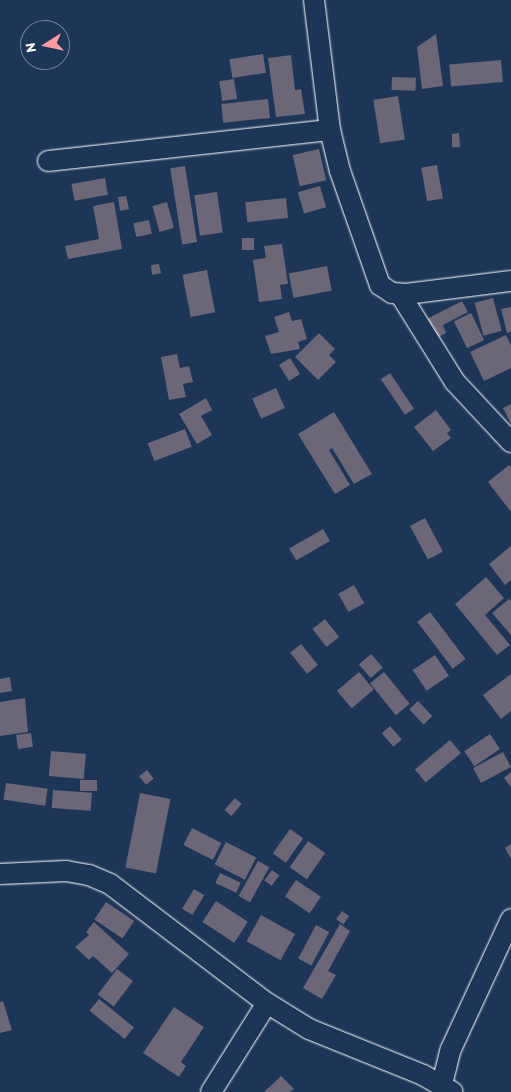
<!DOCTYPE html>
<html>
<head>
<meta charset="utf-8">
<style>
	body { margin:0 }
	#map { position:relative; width:511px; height:1092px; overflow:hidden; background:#1d3557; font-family:Itim,sans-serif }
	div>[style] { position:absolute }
	.building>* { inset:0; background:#6b6777; transform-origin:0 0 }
	.roads { filter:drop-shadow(0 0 1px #fff) drop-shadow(0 0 1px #fff) }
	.minor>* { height:20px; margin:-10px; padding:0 10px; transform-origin:10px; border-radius:10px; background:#1d3557 }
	span { translate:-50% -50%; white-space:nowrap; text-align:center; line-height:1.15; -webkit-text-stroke:4.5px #1d3557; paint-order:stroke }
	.north { position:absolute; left:20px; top:20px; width:50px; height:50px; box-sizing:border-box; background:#1d3557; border:1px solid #77869a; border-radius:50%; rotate:260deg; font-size:14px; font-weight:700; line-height:20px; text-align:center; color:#fff }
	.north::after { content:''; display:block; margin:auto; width:18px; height:22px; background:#ff9aa2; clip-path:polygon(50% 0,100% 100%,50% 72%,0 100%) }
</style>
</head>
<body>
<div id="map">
	<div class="building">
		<i style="clip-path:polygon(436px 34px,443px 86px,422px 89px,417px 47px)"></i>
		<i style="left:263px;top:54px;width:19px;height:34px;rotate:81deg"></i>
		<i style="clip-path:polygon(291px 55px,295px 90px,301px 89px,305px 114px,276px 117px,268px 58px)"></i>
		<i style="left:501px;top:60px;width:22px;height:52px;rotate:85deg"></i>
		<i style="left:392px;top:77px;width:24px;height:13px;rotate:2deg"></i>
		<i style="left:234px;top:79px;width:20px;height:15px;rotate:81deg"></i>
		<i style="left:398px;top:96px;width:44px;height:25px;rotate:81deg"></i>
		<i style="left:268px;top:99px;width:19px;height:47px;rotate:84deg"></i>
		<i style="clip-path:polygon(459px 133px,460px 147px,452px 147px,452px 134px)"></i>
		<i style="left:319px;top:149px;width:32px;height:27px;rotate:77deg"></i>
		<i style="left:437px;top:165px;width:34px;height:16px;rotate:80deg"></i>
		<i style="left:185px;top:166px;width:77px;height:15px;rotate:81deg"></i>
		<i style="left:105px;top:178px;width:17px;height:34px;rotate:80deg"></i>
		<i style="left:320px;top:186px;width:22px;height:23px;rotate:74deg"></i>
		<i style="left:217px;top:192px;width:41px;height:23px;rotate:82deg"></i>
		<i style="clip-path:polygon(126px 196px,129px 209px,120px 211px,118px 197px)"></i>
		<i style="left:286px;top:198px;width:20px;height:41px;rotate:84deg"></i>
		<i style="clip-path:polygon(114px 202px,122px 249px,68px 259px,65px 246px,99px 239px,93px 206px)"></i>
		<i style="left:167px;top:202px;width:27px;height:15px;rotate:75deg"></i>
		<i style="left:149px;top:220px;width:14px;height:16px;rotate:78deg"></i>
		<i style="left:242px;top:238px;width:12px;height:12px"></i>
		<i style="clip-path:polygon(282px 244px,288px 284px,280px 285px,282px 299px,259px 302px,253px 260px,266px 258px,264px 246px)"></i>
		<i style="clip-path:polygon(159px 264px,161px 273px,152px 275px,151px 265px)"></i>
		<i style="left:327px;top:266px;width:25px;height:39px;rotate:79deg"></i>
		<i style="left:207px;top:270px;width:43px;height:25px;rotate:79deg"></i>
		<i style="left:493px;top:298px;width:34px;height:19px;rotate:75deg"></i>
		<i style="clip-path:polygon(462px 301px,468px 312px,443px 325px,446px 333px,435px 339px,425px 320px)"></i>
		<i style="clip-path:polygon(511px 307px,511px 332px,507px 333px,501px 309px)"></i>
		<i style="clip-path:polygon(289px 312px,292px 321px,301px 319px,307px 339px,298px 342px,300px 349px,271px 354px,265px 336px,279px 332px,274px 317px)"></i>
		<i style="left:471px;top:313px;width:30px;height:19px;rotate:64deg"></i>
		<i style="clip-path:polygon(319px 333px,335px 349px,329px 355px,336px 362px,318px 380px,295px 357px)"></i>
		<i style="clip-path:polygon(506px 335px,511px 345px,511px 368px,484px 381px,470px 352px)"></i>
		<i style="clip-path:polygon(177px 354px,180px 368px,189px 366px,193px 382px,183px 384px,186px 397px,169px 400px,161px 357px)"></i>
		<i style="left:290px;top:358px;width:19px;height:13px;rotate:58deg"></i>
		<i style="left:390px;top:373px;width:43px;height:11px;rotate:56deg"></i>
		<i style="left:276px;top:388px;width:22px;height:26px;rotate:66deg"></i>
		<i style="clip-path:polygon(206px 398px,212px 410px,201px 416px,212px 435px,197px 444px,179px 414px)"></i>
		<i style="clip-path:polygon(511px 404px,511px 424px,503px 408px)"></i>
		<i style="clip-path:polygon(436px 410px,451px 430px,447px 433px,451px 438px,433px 451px,414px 427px)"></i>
		<i style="clip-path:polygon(334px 412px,372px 474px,354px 484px,332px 448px,329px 450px,350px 485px,335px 494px,298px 434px)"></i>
		<i style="left:185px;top:429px;width:19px;height:40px;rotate:69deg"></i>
		<i style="clip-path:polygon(509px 465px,511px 468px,511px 512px,488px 482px)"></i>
		<i style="left:425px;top:518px;width:38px;height:17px;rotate:62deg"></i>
		<i style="left:323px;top:529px;width:14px;height:39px;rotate:60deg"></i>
		<i style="clip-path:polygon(511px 546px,511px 580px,505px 585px,489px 564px)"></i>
		<i style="clip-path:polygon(486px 577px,504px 598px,485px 615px,510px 645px,497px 655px,455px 604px)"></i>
		<i style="left:354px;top:585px;width:21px;height:18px;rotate:61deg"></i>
		<i style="clip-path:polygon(509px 599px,511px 601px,511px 635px,492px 613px)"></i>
		<i style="left:430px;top:612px;width:59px;height:16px;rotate:53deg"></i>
		<i style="left:325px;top:619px;width:23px;height:16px;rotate:52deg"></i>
		<i style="left:301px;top:644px;width:27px;height:14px;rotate:51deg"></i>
		<i style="left:371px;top:654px;width:18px;height:16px;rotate:49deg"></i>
		<i style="left:435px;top:655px;width:25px;height:27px;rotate:56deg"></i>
		<i style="left:359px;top:672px;width:23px;height:29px;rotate:50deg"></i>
		<i style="left:384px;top:672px;width:41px;height:18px;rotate:51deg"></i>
		<i style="clip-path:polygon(511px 674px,511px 711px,501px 719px,483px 695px)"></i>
		<i style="clip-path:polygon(10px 677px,12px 691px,0 693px,0 679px)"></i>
		<i style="clip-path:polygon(25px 698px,28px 732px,0 736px,0 702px)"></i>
		<i style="left:418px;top:701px;width:21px;height:12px;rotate:47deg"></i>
		<i style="left:390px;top:726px;width:18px;height:11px;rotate:49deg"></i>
		<i style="left:31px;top:733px;width:14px;height:15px;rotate:82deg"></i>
		<i style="left:490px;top:734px;width:18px;height:31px;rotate:56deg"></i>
		<i style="left:450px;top:740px;width:17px;height:46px;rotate:50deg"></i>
		<i style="left:51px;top:751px;width:35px;height:25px;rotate:5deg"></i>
		<i style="left:503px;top:752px;width:17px;height:34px;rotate:62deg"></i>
		<i style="left:147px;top:770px;width:11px;height:10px;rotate:52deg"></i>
		<i style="clip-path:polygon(511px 772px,511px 787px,504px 778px)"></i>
		<i style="left:80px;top:780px;width:17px;height:11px"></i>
		<i style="left:6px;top:783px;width:42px;height:17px;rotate:8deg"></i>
		<i style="left:53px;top:790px;width:39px;height:18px;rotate:4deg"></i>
		<i style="left:140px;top:793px;width:31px;height:76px;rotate:11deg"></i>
		<i style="left:235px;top:798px;width:9px;height:16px;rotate:41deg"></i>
		<i style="left:192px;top:828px;width:33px;height:19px;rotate:27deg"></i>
		<i style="left:290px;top:829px;width:16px;height:30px;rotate:35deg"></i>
		<i style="left:308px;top:841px;width:21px;height:32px;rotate:35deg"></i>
		<i style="left:226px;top:842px;width:34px;height:25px;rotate:27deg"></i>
		<i style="clip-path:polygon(511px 844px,511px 859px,505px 848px)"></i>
		<i style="left:258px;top:861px;width:13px;height:40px;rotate:29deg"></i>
		<i style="left:272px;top:870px;width:9px;height:13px;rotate:36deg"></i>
		<i style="left:220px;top:873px;width:23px;height:11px;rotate:25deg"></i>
		<i style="left:296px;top:880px;width:30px;height:20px;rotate:34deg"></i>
		<i style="left:194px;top:889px;width:12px;height:23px;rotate:31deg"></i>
		<i style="left:216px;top:901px;width:38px;height:25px;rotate:33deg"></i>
		<i style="left:106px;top:902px;width:34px;height:21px;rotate:34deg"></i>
		<i style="left:342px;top:911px;width:9px;height:10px;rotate:36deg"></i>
		<i style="left:261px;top:915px;width:39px;height:30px;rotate:29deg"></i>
		<i style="clip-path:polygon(94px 922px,129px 954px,112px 973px,93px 956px,89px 960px,75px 947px,89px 935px,86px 932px)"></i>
		<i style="clip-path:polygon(340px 924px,350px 931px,328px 971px,336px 975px,322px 999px,303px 988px)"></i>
		<i style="left:316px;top:925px;width:15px;height:38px;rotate:28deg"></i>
		<i style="left:117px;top:969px;width:20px;height:32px;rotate:37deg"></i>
		<i style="left:99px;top:999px;width:45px;height:15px;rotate:39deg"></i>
		<i style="clip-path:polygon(3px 1001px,12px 1030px,0 1033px,0 1002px)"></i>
		<i style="clip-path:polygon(174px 1007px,204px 1027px,181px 1062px,186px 1066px,179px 1077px,143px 1053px)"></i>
		<i style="clip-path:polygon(281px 1076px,294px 1089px,290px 1092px,264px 1092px)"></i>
	</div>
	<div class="roads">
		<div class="minor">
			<i style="left:314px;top:0;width:131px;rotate:83deg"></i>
			<i style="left:330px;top:130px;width:42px;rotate:76.3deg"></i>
			<i style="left:340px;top:171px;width:121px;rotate:70.7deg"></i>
			<i style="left:380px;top:285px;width:14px;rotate:34deg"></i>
			<i style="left:392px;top:293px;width:14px;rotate:4deg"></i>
			<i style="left:406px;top:294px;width:106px;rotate:-7.1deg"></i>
			<i style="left:48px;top:161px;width:284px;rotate:-6.3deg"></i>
			<i style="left:400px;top:294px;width:104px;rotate:58deg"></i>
			<i style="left:455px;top:382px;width:82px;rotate:47deg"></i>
			<i style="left:0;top:874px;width:66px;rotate:-2.6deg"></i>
			<i style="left:66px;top:871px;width:23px;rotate:10deg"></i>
			<i style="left:89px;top:875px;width:23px;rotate:23deg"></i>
			<i style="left:110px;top:884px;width:197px;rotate:37.2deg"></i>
			<i style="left:267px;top:1003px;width:49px;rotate:31.8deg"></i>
			<i style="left:309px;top:1029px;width:123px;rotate:22deg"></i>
			<i style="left:423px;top:1075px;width:34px;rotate:30deg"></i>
			<i style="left:442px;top:1084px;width:36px;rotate:-76deg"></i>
			<i style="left:451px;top:1049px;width:143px;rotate:-65.2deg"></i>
			<i style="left:211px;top:1092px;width:105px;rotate:-57.8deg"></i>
		</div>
	</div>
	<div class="north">N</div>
</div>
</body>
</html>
